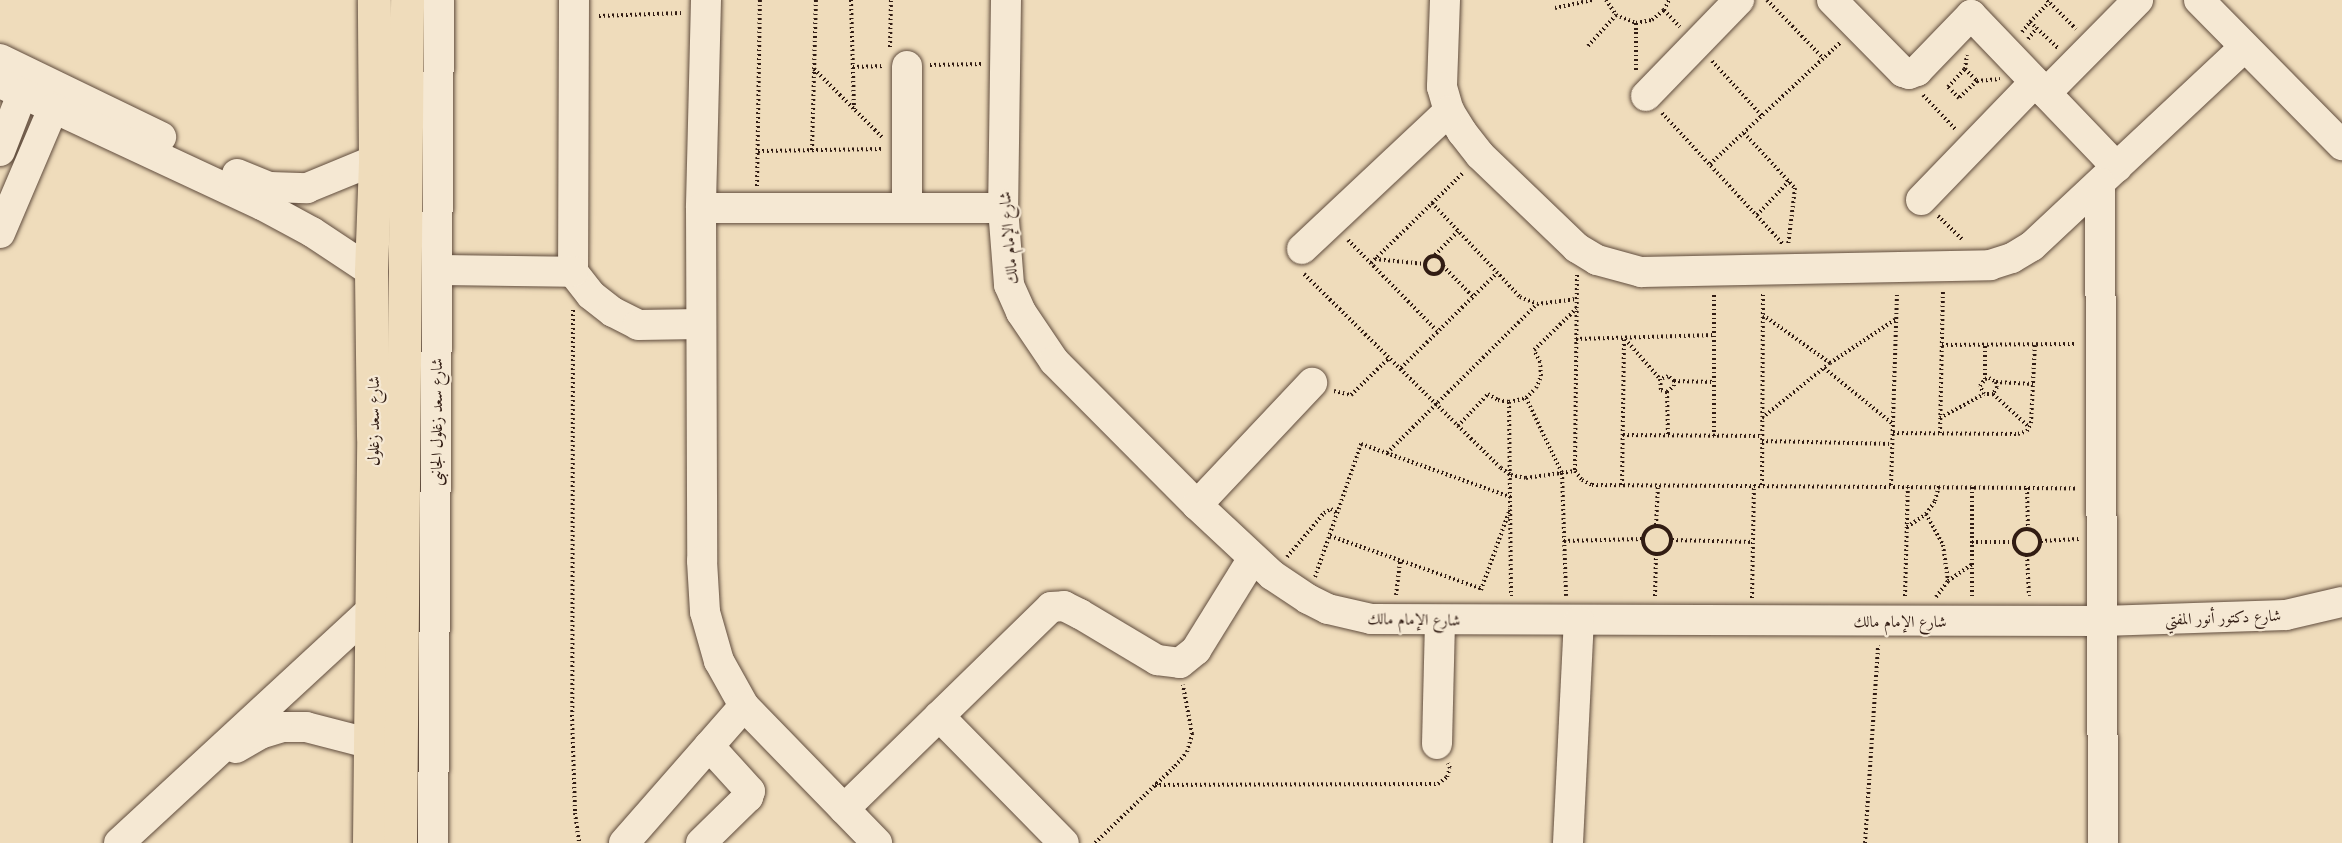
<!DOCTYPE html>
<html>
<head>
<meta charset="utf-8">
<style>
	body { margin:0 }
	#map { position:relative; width:2342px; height:843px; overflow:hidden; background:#efdcbb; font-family:"Libre Caslon Text",Amiri,serif }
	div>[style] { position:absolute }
	.path>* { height:4px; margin-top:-2px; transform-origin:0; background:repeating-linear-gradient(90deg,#311c13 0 1.5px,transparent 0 4.5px) }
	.path>.ring { margin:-2px; padding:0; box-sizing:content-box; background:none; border:4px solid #311c13; border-radius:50% }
	.roads { filter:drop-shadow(0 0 2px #604c3d) drop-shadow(0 0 2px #604c3d) }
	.minor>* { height:30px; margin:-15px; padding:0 15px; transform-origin:15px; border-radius:15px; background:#f5e8d3 }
	.major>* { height:33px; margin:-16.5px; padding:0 16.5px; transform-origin:16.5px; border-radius:16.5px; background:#efdcbb }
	span { translate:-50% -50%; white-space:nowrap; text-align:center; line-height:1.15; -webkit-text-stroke:4.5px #f5e8d3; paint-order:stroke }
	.street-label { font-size:16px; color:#311c13 }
</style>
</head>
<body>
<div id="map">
	<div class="path">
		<i style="left:851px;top:0;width:109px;rotate:88.4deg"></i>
		<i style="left:1606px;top:0;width:18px;rotate:56deg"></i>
		<i style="left:1616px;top:15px;width:22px;rotate:22deg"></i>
		<i style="left:1636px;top:23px;width:16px;rotate:-11deg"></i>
		<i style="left:1652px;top:20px;width:16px;rotate:-40deg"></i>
		<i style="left:1664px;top:10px;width:11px;rotate:-63deg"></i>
		<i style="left:1767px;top:0;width:81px;rotate:46deg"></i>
		<i style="left:2047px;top:0;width:41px;rotate:45deg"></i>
		<i style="left:1555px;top:8px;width:38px;rotate:-12deg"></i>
		<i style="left:1664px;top:10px;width:23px;rotate:47deg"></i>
		<i style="left:599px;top:16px;width:82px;rotate:-2.1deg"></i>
		<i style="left:2030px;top:22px;width:28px;rotate:-46deg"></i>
		<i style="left:2022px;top:32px;width:13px;rotate:-51deg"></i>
		<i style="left:2030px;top:22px;width:40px;rotate:43deg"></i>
		<i style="left:2028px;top:39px;width:14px;rotate:-51deg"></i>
		<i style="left:1588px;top:46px;width:42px;rotate:-47.9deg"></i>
		<i style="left:890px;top:47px;width:47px;rotate:-88.8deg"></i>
		<i style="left:1712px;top:61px;width:74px;rotate:47.7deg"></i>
		<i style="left:930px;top:65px;width:53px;rotate:-1.1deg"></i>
		<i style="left:853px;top:67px;width:31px;rotate:-2deg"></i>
		<i style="left:814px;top:69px;width:98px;rotate:45deg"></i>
		<i style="left:1965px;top:69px;width:17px;rotate:45deg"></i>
		<i style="left:1977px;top:81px;width:25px;rotate:137deg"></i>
		<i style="left:1959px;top:98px;width:16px;rotate:-135deg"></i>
		<i style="left:1948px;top:87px;width:25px;rotate:-47deg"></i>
		<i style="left:1965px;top:69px;width:14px;rotate:-82deg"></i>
		<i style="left:1636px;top:70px;width:47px;rotate:-90deg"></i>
		<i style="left:1977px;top:81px;width:23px;rotate:-5deg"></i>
		<i style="left:1923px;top:95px;width:47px;rotate:46.7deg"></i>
		<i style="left:1662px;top:113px;width:178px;rotate:47.3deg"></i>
		<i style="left:1744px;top:133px;width:75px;rotate:47.2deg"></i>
		<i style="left:1795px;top:188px;width:58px;rotate:96.9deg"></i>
		<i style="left:812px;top:150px;width:150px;rotate:-88.5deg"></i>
		<i style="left:758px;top:151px;width:124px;rotate:-0.9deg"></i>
		<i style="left:1710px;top:164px;width:179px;rotate:-43deg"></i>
		<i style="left:757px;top:186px;width:186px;rotate:-89.1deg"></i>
		<i style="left:1432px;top:203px;width:129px;rotate:46.9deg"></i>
		<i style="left:1520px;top:297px;width:18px;rotate:22deg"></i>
		<i style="left:1537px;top:304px;width:40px;rotate:-7.1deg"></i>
		<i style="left:1757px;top:215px;width:47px;rotate:-46.7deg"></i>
		<i style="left:1938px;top:216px;width:35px;rotate:44deg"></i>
		<i style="left:1348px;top:240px;width:127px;rotate:45.6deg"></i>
		<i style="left:1435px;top:255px;width:33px;rotate:-46deg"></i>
		<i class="ring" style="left:1425px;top:256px;width:14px;height:14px"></i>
		<i style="left:1375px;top:259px;width:50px;rotate:5.7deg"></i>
		<i style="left:1371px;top:263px;width:129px;rotate:-44.4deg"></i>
		<i style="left:1443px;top:266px;width:43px;rotate:45.9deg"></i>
		<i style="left:1304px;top:274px;width:276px;rotate:44.6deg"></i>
		<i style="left:1501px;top:468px;width:12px;rotate:35deg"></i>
		<i style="left:1511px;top:475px;width:15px;rotate:11deg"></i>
		<i style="left:1526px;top:478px;width:49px;rotate:-8.1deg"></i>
		<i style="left:1577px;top:275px;width:196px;rotate:90.6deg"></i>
		<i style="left:1575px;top:471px;width:11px;rotate:52deg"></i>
		<i style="left:1582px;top:480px;width:11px;rotate:27deg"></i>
		<i style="left:1592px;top:485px;width:485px;rotate:0.4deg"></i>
		<i style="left:573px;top:310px;width:405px;rotate:90.1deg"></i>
		<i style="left:572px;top:715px;width:98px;rotate:88.2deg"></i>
		<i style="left:575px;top:813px;width:30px;rotate:82deg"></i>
		<i style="left:1576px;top:339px;width:138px;rotate:-1.7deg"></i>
		<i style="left:1625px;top:339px;width:53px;rotate:48.8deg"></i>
		<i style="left:1660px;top:379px;width:11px;rotate:85deg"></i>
		<i style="left:1661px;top:390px;width:6px;rotate:18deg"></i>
		<i style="left:1667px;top:392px;width:9px;rotate:-41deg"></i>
		<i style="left:1674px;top:386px;width:5px;rotate:-90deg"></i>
		<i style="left:1674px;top:381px;width:8px;rotate:-140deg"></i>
		<i style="left:1668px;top:376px;width:9px;rotate:159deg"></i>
		<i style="left:1942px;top:345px;width:134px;rotate:-0.4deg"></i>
		<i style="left:1830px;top:363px;width:79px;rotate:-33.7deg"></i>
		<i style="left:1401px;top:368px;width:135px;rotate:-44.7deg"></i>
		<i style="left:1824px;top:368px;width:89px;rotate:39.1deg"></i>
		<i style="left:1985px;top:379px;width:4px;rotate:-14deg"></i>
		<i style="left:1989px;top:378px;width:8px;rotate:30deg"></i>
		<i style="left:1996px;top:382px;width:5px;rotate:79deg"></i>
		<i style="left:1997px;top:387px;width:8px;rotate:120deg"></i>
		<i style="left:1993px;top:394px;width:9px;rotate:180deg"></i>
		<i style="left:1984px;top:394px;width:9px;rotate:-117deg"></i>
		<i style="left:1980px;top:386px;width:9px;rotate:-54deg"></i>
		<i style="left:1985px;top:379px;width:34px;rotate:-90deg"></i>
		<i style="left:1674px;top:381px;width:40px;rotate:1.4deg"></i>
		<i style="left:1996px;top:382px;width:37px;rotate:3deg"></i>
		<i style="left:1334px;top:391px;width:17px;rotate:13deg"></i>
		<i style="left:1351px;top:395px;width:53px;rotate:-44.2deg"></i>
		<i style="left:1667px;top:392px;width:44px;rotate:88.7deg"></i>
		<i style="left:1993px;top:394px;width:49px;rotate:42.5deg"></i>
		<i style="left:1526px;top:398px;width:83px;rotate:64.4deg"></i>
		<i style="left:1562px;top:473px;width:123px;rotate:88.1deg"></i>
		<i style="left:1509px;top:402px;width:194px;rotate:89.4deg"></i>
		<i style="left:1762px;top:418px;width:87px;rotate:-39deg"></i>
		<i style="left:1830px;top:363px;width:82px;rotate:-144.4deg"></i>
		<i style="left:1940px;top:418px;width:50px;rotate:-28.6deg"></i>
		<i style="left:1458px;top:426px;width:44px;rotate:-46.8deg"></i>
		<i style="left:1488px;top:394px;width:12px;rotate:31deg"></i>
		<i style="left:1498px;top:400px;width:11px;rotate:10deg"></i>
		<i style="left:1509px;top:402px;width:17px;rotate:-13deg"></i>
		<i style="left:1526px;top:398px;width:14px;rotate:-45deg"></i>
		<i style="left:1536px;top:388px;width:13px;rotate:-67deg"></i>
		<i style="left:1541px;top:376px;width:14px;rotate:-94deg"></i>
		<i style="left:1540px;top:362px;width:13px;rotate:-117deg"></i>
		<i style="left:1534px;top:350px;width:59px;rotate:-44.3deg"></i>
		<i style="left:1893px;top:433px;width:125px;rotate:0.5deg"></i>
		<i style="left:2018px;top:434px;width:9px;rotate:-18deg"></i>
		<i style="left:2027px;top:431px;width:9px;rotate:-63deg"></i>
		<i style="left:2031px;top:423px;width:78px;rotate:-87.1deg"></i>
		<i style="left:1940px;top:433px;width:143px;rotate:-88.8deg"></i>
		<i style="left:1623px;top:435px;width:139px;rotate:0.4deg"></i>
		<i style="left:1714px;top:436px;width:143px;rotate:-90deg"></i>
		<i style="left:1762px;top:441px;width:130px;rotate:1.3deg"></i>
		<i style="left:1387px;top:453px;width:211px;rotate:-44.8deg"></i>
		<i style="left:1622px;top:485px;width:147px;rotate:-89.2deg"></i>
		<i style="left:1762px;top:485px;width:192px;rotate:-89.7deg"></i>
		<i style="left:1891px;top:485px;width:193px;rotate:-88.2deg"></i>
		<i style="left:1972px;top:487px;width:110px;rotate:90deg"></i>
		<i style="left:2027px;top:488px;width:40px;rotate:88.6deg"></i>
		<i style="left:1926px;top:514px;width:35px;rotate:61deg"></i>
		<i style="left:1943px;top:545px;width:35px;rotate:82deg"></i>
		<i style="left:1656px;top:525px;width:40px;rotate:-87.1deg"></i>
		<i class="ring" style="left:1643px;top:526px;width:24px;height:24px"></i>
		<i style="left:1907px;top:527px;width:23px;rotate:-34deg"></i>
		<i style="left:1926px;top:514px;width:16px;rotate:-55deg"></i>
		<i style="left:1935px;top:501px;width:16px;rotate:-75deg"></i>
		<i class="ring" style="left:2014px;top:529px;width:22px;height:22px"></i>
		<i style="left:1330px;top:536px;width:161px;rotate:19.2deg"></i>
		<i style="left:1672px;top:540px;width:81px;rotate:1.4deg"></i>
		<i style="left:1564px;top:541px;width:78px;rotate:-1.5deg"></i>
		<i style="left:2041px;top:541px;width:38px;rotate:-3deg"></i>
		<i style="left:1972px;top:542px;width:42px"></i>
		<i style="left:2027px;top:555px;width:41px;rotate:87.2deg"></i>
		<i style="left:1287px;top:557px;width:57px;rotate:-49.9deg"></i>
		<i style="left:1324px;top:513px;width:8px;rotate:-30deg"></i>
		<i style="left:1331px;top:509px;width:7px;rotate:34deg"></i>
		<i style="left:1315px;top:577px;width:141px;rotate:-70.9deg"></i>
		<i style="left:1361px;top:444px;width:159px;rotate:19.5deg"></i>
		<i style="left:1481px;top:590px;width:86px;rotate:-70.3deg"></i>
		<i style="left:1396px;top:595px;width:35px;rotate:-83deg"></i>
		<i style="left:1655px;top:596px;width:42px;rotate:-88.6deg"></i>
		<i style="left:1905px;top:596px;width:111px;rotate:-88.5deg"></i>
		<i style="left:1936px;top:597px;width:20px;rotate:-53deg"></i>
		<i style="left:1948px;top:581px;width:29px;rotate:-35deg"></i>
		<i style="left:1752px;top:598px;width:113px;rotate:-89deg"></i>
		<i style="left:1155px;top:785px;width:283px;rotate:-0.2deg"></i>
		<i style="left:1438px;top:784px;width:11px;rotate:-38deg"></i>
		<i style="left:1447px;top:777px;width:9px;rotate:-72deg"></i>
		<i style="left:1450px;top:768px;width:5px;rotate:-112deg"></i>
		<i style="left:1095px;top:843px;width:111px;rotate:-43.9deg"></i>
		<i style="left:1175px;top:766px;width:18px;rotate:-49deg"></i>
		<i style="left:1187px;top:752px;width:19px;rotate:-74deg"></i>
		<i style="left:1192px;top:734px;width:50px;rotate:-100.4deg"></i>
		<i style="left:1865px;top:843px;width:198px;rotate:-86.2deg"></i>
	</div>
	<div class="roads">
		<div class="minor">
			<i style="left:574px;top:0;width:272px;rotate:90.2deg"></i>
			<i style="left:573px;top:272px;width:29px;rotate:52deg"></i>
			<i style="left:591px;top:295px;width:28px;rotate:38deg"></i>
			<i style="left:613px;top:312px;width:28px;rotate:27deg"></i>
			<i style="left:638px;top:325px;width:63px;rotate:-0.9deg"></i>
			<i style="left:706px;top:0;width:208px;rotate:91.4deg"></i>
			<i style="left:701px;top:208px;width:353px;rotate:89.8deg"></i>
			<i style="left:702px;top:561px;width:51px;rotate:86.6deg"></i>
			<i style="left:705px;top:612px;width:51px;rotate:74.1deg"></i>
			<i style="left:719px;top:661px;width:51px;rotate:60.9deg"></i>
			<i style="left:744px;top:706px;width:191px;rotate:45.8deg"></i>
			<i style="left:1006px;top:0;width:208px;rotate:90.8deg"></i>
			<i style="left:1003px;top:208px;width:77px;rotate:85.5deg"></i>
			<i style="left:1009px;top:285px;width:30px;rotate:66deg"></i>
			<i style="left:1021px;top:312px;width:59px;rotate:56deg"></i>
			<i style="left:1054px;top:361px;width:203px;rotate:45.2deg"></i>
			<i style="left:1197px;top:505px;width:103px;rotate:43deg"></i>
			<i style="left:1272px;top:575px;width:43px;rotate:33.7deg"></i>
			<i style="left:1308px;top:599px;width:22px;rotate:27deg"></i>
			<i style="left:1328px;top:609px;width:44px;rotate:13.1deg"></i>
			<i style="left:1371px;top:619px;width:731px;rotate:0.16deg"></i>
			<i style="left:2102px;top:621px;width:184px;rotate:-1.9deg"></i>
			<i style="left:2286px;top:615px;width:57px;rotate:-13.1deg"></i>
			<i style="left:1445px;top:0;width:87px;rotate:92deg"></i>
			<i style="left:1442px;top:87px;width:25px;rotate:74deg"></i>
			<i style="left:1449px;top:111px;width:25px;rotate:58deg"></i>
			<i style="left:1462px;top:132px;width:29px;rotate:52deg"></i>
			<i style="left:1480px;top:155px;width:134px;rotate:43.8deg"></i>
			<i style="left:1577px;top:248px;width:23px;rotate:31deg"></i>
			<i style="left:1597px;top:260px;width:46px;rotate:15.3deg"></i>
			<i style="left:1641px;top:272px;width:349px;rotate:-1.1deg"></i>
			<i style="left:1990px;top:265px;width:23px;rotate:-18deg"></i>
			<i style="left:2012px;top:258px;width:23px;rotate:-31deg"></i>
			<i style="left:2032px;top:246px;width:291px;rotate:-43.1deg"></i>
			<i style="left:1832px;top:0;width:101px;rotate:45.4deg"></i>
			<i style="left:1903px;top:72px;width:6px;rotate:18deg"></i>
			<i style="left:1909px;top:74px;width:9px;rotate:-21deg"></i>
			<i style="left:1917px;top:71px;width:78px;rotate:-46deg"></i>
			<i style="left:1971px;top:15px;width:211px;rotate:46.2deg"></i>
			<i style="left:2199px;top:0;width:204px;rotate:45.4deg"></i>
			<i style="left:0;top:59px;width:179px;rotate:25.8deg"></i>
			<i style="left:907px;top:66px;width:142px;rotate:90deg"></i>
			<i style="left:0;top:83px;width:289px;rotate:25deg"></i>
			<i style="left:262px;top:205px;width:57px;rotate:28.4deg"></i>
			<i style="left:312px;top:232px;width:71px;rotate:33.5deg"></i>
			<i style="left:2046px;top:93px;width:131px;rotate:-45.3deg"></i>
			<i style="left:1646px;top:96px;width:134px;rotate:-45.9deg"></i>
			<i style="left:0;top:151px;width:61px;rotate:-68.9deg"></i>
			<i style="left:237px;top:174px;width:35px;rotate:22deg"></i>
			<i style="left:270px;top:187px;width:37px;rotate:2deg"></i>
			<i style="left:307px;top:188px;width:74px;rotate:-22.4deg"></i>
			<i style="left:2100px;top:183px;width:660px;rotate:89.74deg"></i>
			<i style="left:1921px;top:200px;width:164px;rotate:-46deg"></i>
			<i style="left:701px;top:208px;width:302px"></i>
			<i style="left:0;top:233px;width:135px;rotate:-66.9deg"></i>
			<i style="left:1302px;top:249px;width:202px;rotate:-43.2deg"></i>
			<i style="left:438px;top:270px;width:135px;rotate:0.8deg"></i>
			<i style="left:1197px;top:505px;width:168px;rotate:-46.7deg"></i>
			<i style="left:939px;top:716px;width:178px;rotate:45.5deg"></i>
			<i style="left:1437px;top:744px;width:124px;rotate:-88.6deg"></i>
			<i style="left:236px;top:748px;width:28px;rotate:-30deg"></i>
			<i style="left:260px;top:734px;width:24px;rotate:-17deg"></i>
			<i style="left:283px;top:727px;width:23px"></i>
			<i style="left:306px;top:727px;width:64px;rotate:14.5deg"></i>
			<i style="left:844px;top:809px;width:289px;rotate:-44.3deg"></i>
			<i style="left:1051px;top:607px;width:13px;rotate:-4deg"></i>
			<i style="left:1064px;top:606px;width:18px;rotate:27deg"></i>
			<i style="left:1080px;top:614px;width:90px;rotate:30.9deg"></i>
			<i style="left:1157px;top:660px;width:23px;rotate:7deg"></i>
			<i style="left:1180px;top:663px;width:21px;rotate:-39deg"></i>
			<i style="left:1196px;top:650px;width:108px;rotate:-58.2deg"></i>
			<i style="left:119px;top:843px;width:342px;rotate:-42.7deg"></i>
			<i style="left:433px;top:843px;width:843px;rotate:-89.59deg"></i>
			<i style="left:624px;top:843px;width:182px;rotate:-48.8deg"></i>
			<i style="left:701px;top:843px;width:66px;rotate:-44.4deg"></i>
			<i style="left:748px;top:797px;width:6px;rotate:-72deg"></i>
			<i style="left:750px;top:791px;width:61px;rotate:-132.3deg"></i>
			<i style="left:1568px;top:843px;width:222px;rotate:-87.2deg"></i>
		</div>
		<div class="major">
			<i style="left:369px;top:843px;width:407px;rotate:-89.4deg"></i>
			<i style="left:373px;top:436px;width:165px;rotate:-90.7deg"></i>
			<i style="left:371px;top:271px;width:111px;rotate:-87.9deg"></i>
			<i style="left:375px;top:160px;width:160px;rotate:-90.4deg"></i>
			<i style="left:400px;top:843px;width:843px;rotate:-89.52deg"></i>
		</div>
	</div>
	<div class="street-label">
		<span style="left:1008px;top:238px;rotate:-95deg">شارع الإمام مالك</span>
		<span style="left:373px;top:421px;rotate:-90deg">شارع سعد زغلول</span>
		<span style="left:436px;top:422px;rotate:-90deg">شارع سعد زغلول الجانبى</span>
		<span style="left:2223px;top:617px;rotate:-2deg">شارع دكتور أنور المفتي</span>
		<span style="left:1414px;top:619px;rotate:1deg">شارع الإمام مالك</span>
		<span style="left:1900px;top:621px">شارع الإمام مالك</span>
	</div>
</div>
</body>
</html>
